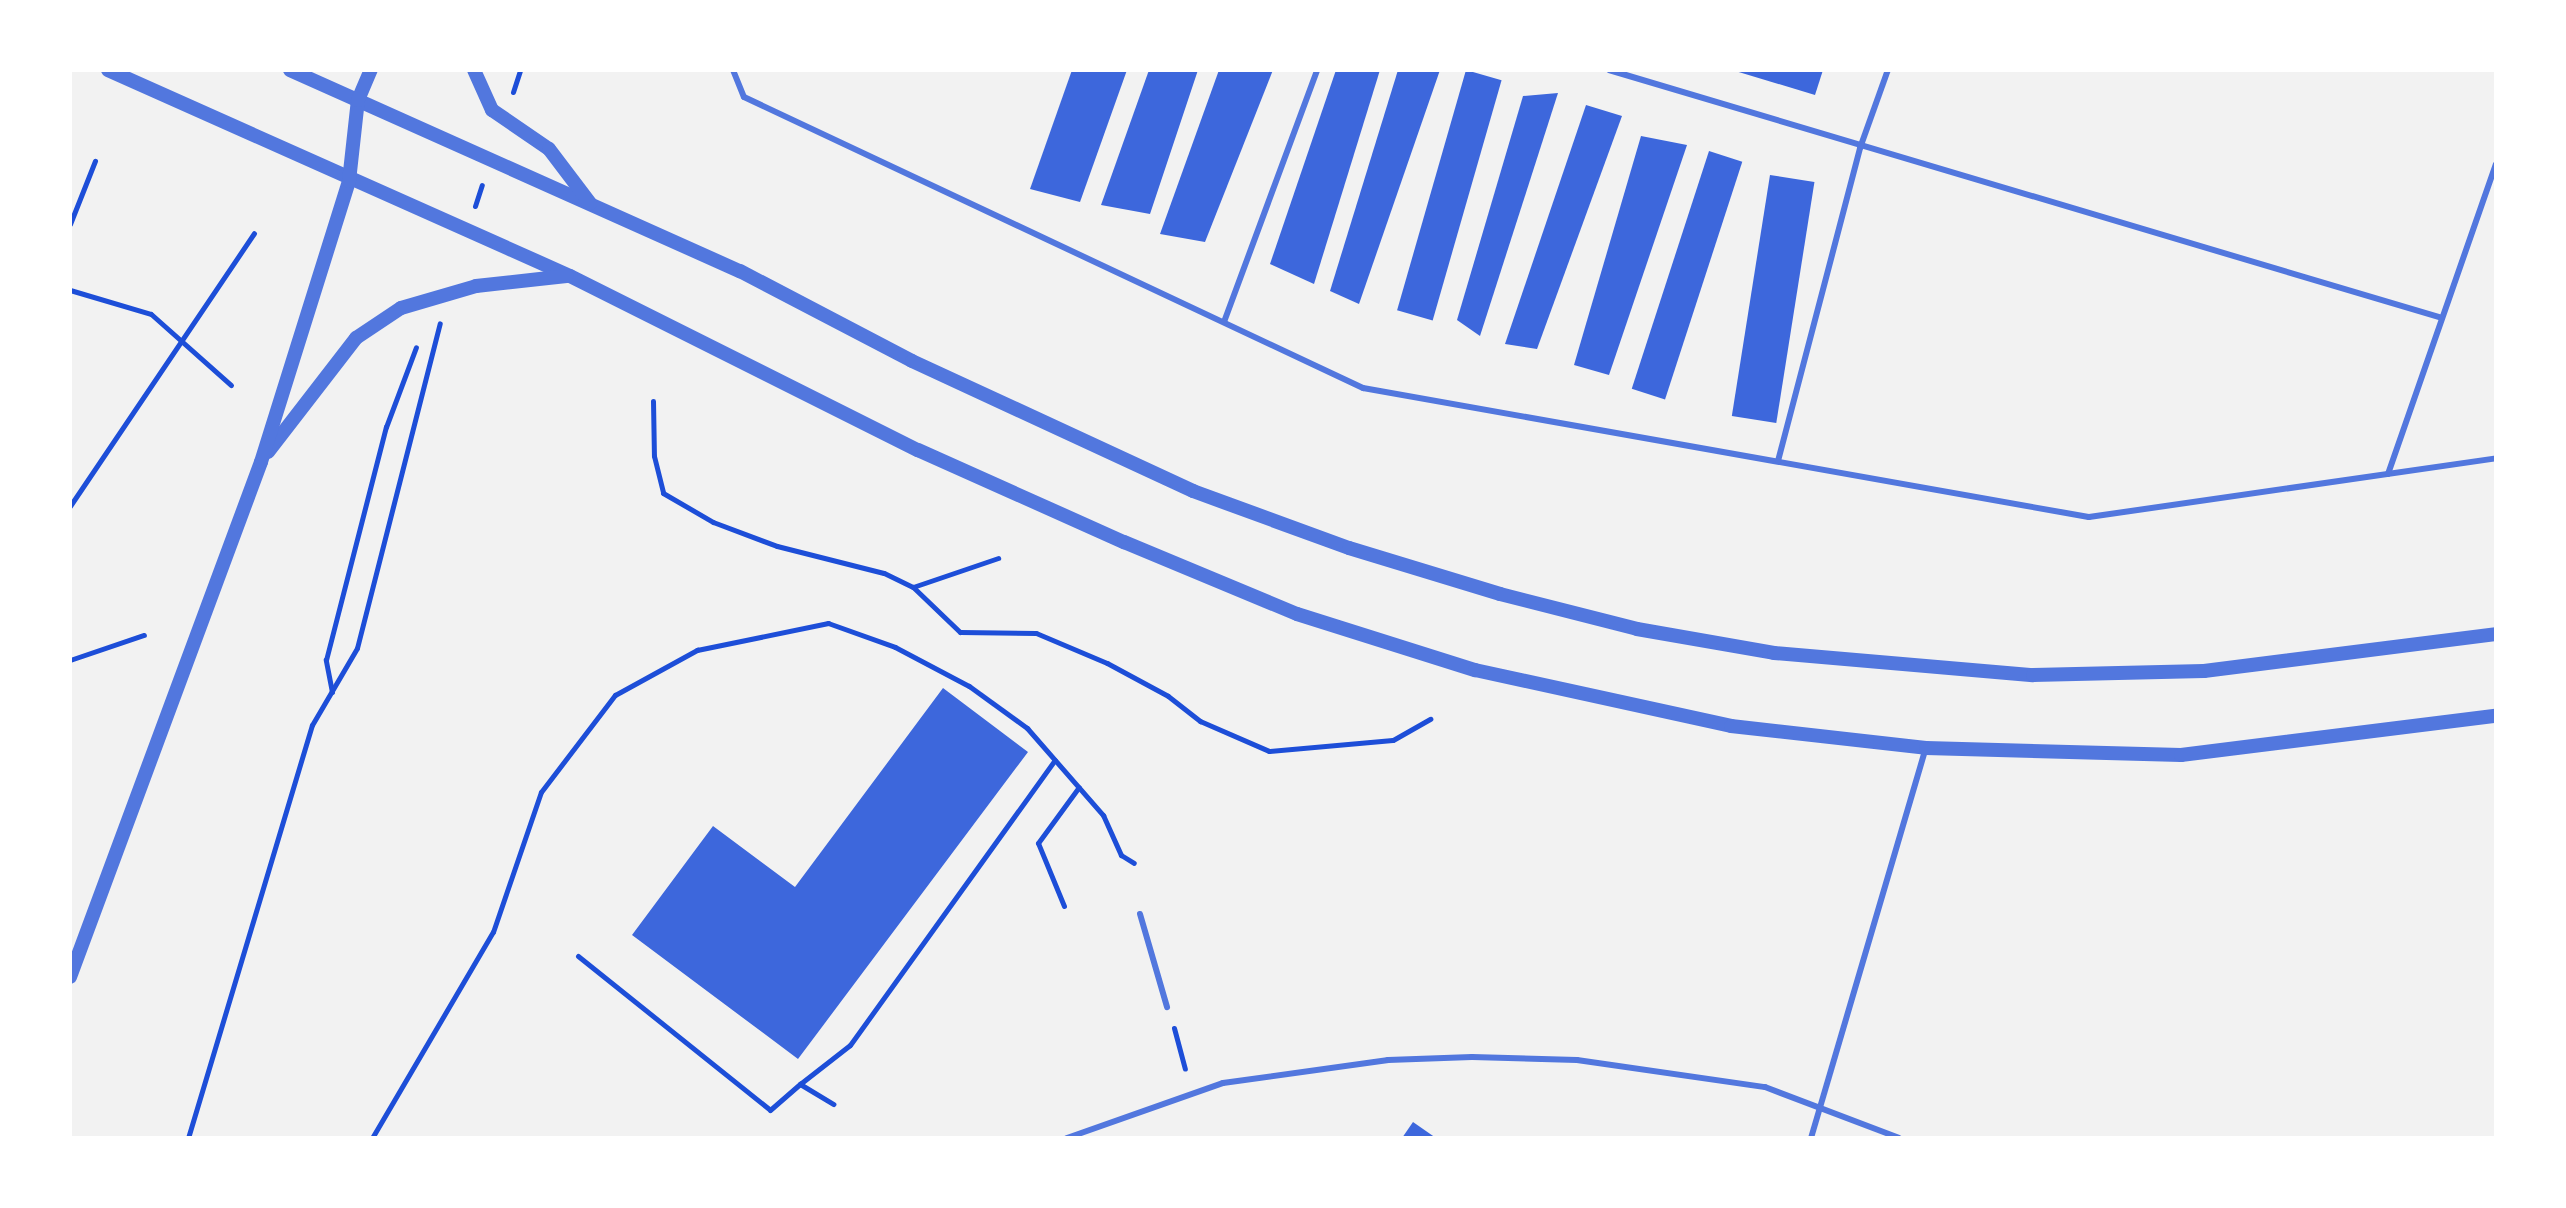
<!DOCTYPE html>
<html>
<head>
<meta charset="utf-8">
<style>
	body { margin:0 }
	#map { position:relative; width:2566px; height:1208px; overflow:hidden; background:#f2f2f2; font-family:Georgia,serif }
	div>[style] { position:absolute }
	.building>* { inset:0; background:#3d67dc; transform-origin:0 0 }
	.path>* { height:5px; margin:-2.5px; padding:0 2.5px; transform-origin:2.5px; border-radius:2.5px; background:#1d4ed8 }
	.service>* { height:6px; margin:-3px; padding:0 3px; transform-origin:3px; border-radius:3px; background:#5277de }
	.tertiary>* { height:14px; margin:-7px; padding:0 7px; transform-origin:7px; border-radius:7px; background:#5277de }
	span { translate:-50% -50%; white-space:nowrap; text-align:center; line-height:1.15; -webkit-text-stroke:6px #fff; paint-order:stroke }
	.frame { position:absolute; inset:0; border:72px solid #fff; pointer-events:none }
</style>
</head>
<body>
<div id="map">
	<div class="building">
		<i style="clip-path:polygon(1072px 70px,1127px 70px,1080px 202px,1030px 189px)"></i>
		<i style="clip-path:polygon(1149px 70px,1198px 70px,1150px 214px,1101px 205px)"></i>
		<i style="clip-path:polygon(1219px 70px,1273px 70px,1205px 242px,1160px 234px)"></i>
		<i style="clip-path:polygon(1336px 70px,1380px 70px,1314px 284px,1270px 264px)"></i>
		<i style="clip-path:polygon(1398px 70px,1440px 70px,1359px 304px,1330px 291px)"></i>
		<i style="left:1466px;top:70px;width:37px;height:250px;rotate:16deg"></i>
		<i style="clip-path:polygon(1732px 70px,1823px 70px,1815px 95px)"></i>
		<i style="clip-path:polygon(1558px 93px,1480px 336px,1457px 320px,1523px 96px)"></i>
		<i style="clip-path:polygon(1586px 105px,1622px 116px,1537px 349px,1505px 344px)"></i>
		<i style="clip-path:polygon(1641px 136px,1687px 145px,1609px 375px,1574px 365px)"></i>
		<i style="left:1709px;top:151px;width:35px;height:250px;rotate:18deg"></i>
		<i style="left:1770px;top:175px;width:45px;height:244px;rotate:9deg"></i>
		<i style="clip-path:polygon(943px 688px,1028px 752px,798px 1059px,632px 935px,713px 826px,795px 887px)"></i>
		<i style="clip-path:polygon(1413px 1122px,1436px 1138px,1402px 1138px)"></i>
	</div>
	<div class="path">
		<i style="left:513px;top:92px;width:23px;rotate:-72deg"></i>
		<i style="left:475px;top:206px;width:22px;rotate:-72deg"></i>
		<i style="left:70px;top:224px;width:68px;rotate:-68.4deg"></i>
		<i style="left:70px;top:290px;width:84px;rotate:16.5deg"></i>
		<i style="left:151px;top:314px;width:107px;rotate:41.6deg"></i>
		<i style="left:653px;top:401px;width:55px;rotate:89deg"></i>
		<i style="left:654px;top:456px;width:38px;rotate:76deg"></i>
		<i style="left:663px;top:493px;width:58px;rotate:30.1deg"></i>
		<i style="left:713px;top:522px;width:68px;rotate:20.6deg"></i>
		<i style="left:777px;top:546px;width:110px;rotate:14.2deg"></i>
		<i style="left:884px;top:573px;width:32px;rotate:26deg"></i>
		<i style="left:913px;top:587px;width:90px;rotate:-18.8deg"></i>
		<i style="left:70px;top:506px;width:329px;rotate:-56deg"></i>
		<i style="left:913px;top:587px;width:65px;rotate:43.8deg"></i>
		<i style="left:960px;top:632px;width:76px;rotate:0.8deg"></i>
		<i style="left:1036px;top:633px;width:77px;rotate:22.9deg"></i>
		<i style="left:1107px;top:663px;width:69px;rotate:28.4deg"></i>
		<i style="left:1168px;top:696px;width:41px;rotate:38deg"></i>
		<i style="left:1200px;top:721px;width:75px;rotate:23.5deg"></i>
		<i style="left:1269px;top:751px;width:124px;rotate:-5.1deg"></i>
		<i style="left:1393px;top:740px;width:43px;rotate:-29.6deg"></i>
		<i style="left:70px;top:660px;width:78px;rotate:-18.7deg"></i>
		<i style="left:332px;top:692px;width:33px;rotate:-101deg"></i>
		<i style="left:326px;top:660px;width:241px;rotate:-75.6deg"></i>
		<i style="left:386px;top:427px;width:85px;rotate:-69.4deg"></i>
		<i style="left:1064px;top:906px;width:68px;rotate:-112.4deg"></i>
		<i style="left:1038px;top:843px;width:69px;rotate:-53.8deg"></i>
		<i style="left:578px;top:956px;width:246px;rotate:38.7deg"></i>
		<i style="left:770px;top:1110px;width:40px;rotate:-41deg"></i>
		<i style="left:800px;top:1084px;width:39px;rotate:31deg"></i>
		<i style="left:1174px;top:1028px;width:42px;rotate:75deg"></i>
		<i style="left:800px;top:1084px;width:63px;rotate:-38deg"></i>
		<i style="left:850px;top:1045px;width:351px;rotate:-54.3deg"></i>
		<i style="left:188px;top:1138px;width:431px;rotate:-73.3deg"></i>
		<i style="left:312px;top:725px;width:89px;rotate:-59.7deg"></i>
		<i style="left:357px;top:648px;width:335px;rotate:-75.7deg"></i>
		<i style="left:372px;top:1138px;width:239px;rotate:-59.6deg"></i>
		<i style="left:493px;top:932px;width:148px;rotate:-71.1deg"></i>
		<i style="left:541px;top:792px;width:122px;rotate:-52.7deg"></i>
		<i style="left:615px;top:695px;width:94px;rotate:-28.8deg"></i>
		<i style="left:697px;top:650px;width:134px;rotate:-11.6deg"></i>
		<i style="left:828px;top:623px;width:71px;rotate:19.7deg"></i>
		<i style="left:895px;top:647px;width:84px;rotate:27.8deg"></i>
		<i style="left:969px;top:686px;width:72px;rotate:35.9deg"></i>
		<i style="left:1027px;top:728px;width:116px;rotate:48.9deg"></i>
		<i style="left:1103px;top:815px;width:44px;rotate:65.8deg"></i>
		<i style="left:1121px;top:855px;width:15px;rotate:32deg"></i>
	</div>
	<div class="service">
		<i style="left:733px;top:70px;width:29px;rotate:68deg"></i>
		<i style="left:744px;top:97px;width:684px;rotate:25.18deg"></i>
		<i style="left:1363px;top:388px;width:737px;rotate:10.08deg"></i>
		<i style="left:2089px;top:517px;width:411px;rotate:-8.2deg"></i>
		<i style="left:1609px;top:70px;width:869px;rotate:16.58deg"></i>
		<i style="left:1224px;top:322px;width:269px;rotate:-69.7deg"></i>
		<i style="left:1778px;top:461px;width:324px;rotate:-75.3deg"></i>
		<i style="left:1860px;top:148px;width:83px;rotate:-70.3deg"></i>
		<i style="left:2388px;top:474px;width:328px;rotate:-70.8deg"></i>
		<i style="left:1140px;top:914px;width:97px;rotate:73.8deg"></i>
		<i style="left:1067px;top:1138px;width:165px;rotate:-19.4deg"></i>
		<i style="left:1223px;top:1083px;width:167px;rotate:-7.9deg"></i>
		<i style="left:1388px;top:1060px;width:84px;rotate:-2deg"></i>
		<i style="left:1472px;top:1057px;width:105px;rotate:1.6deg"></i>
		<i style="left:1577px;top:1060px;width:190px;rotate:8.2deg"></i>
		<i style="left:1765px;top:1087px;width:143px;rotate:20.8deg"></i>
		<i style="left:1811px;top:1138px;width:404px;rotate:-73.6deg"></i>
	</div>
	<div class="tertiary">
		<i style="left:108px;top:70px;width:506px;rotate:24.03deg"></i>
		<i style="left:570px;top:276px;width:389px;rotate:26.6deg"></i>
		<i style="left:918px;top:450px;width:226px;rotate:24.1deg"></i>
		<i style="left:1124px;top:542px;width:187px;rotate:22.6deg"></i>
		<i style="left:1297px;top:614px;width:187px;rotate:17.5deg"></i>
		<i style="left:1475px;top:670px;width:262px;rotate:12.3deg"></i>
		<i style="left:1731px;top:726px;width:196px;rotate:6.4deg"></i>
		<i style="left:1926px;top:748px;width:255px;rotate:1.6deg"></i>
		<i style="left:2181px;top:755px;width:317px;rotate:-7.1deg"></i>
		<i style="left:290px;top:70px;width:493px;rotate:24.1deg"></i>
		<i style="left:740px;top:271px;width:194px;rotate:27.6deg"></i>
		<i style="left:912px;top:361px;width:310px;rotate:24.8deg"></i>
		<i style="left:1193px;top:491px;width:166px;rotate:20.1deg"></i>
		<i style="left:1349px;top:548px;width:158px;rotate:16.9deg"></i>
		<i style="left:1500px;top:594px;width:141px;rotate:14.3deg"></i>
		<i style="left:1637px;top:629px;width:139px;rotate:9.9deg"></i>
		<i style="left:1774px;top:653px;width:260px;rotate:4.9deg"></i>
		<i style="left:2033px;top:675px;width:171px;rotate:-1.3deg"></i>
		<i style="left:2204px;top:671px;width:294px;rotate:-7.2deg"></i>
		<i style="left:474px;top:70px;width:44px;rotate:65.8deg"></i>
		<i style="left:492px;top:110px;width:69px;rotate:34.4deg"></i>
		<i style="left:549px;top:149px;width:68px;rotate:52.8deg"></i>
		<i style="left:268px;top:452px;width:144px;rotate:-52.3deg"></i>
		<i style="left:356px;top:338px;width:54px;rotate:-33.7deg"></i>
		<i style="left:401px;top:308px;width:78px;rotate:-16.3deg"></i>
		<i style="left:476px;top:286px;width:91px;rotate:-6.3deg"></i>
		<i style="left:70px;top:977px;width:549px;rotate:-69.65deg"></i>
		<i style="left:261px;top:462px;width:294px;rotate:-72.6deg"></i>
		<i style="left:349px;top:181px;width:81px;rotate:-83.7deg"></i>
		<i style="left:358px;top:100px;width:33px;rotate:-67deg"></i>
	</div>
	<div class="frame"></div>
</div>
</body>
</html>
